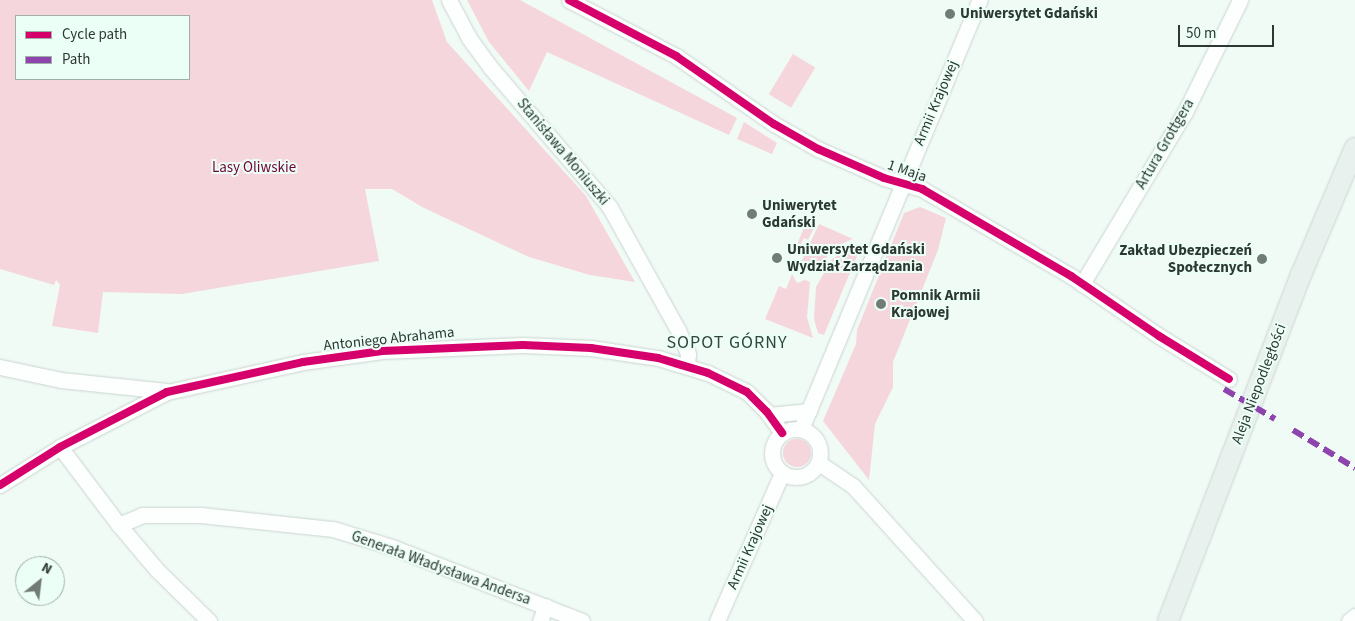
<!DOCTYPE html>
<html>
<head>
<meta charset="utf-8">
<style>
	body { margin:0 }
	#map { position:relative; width:1355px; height:621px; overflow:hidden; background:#f0fbf6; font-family:"Source Sans 3",sans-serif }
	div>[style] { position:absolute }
	.green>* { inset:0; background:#f6d6dd; transform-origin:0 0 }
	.round { border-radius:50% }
	.roads { filter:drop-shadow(0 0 1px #cbd4d0) drop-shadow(0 0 1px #cbd4d0) }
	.minor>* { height:15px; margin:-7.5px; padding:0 7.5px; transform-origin:7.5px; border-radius:7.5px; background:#fdfefe }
	.minor>.ring { margin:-7.5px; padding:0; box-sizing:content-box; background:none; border:15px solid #fdfefe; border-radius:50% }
	.major>* { height:20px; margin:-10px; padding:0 10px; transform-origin:10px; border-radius:10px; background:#e8f1ed }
	.quiet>* { height:6px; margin-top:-3px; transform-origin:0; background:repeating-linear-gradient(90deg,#8e44ad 0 12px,transparent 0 18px) }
	.cycleway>* { height:8px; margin:-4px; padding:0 4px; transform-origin:4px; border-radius:4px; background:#d6006c }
	.dots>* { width:14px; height:14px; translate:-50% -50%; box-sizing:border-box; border:2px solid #ecfff6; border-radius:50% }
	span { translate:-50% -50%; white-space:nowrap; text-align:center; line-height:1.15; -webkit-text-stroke:4px #ecfff6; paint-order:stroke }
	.poi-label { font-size:15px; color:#2e3833; font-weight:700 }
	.left { translate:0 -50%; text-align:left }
	.right { translate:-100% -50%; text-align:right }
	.street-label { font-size:15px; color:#2e3833 }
	.park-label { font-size:15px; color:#710538 }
	.quarter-label { font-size:18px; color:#32463d; letter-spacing:1px }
	.legend { position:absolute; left:15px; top:15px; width:175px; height:65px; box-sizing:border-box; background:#ecfff6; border:1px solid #a0afa8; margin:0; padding:6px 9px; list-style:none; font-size:15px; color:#2e3833 }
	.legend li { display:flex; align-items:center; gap:10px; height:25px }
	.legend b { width:25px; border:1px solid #a0afa8 }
	.north { position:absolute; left:15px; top:556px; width:50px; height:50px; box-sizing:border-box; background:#ecfff6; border:1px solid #a0afa8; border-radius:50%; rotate:29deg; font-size:14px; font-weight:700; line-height:20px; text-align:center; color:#2e3833 }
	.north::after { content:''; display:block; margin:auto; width:18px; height:22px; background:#727c77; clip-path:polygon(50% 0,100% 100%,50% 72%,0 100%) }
	.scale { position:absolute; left:1178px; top:25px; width:96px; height:22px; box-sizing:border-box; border:2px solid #2e3833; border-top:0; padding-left:6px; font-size:15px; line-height:18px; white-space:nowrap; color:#2e3833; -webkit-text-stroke:4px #ecfff6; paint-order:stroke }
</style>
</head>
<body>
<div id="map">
	<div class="green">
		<i style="clip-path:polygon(evenodd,0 0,432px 0,447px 42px,586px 196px,635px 282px,590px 275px,529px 257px,424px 208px,392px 189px,365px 189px,379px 261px,182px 294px,103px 292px,98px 333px,52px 326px,60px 285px,56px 280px,54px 285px,0 269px,0 0,16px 16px,189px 16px,189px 79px,16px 79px,16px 16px)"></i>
		<i style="clip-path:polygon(467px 0,520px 0,737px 118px,729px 135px,547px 52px,529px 91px,489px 42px)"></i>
		<i style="left:793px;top:54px;width:26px;height:47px;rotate:31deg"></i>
		<i style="clip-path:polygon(744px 122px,777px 143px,772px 154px,737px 139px)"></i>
		<i style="clip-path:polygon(920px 207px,946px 218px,938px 250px,893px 362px,893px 387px,875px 424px,869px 480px,823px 421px,856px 344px,857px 330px,904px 213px)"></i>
		<i style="clip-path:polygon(808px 218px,817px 222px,808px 240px,804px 238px,799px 248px,796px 247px)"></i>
		<i style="clip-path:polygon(819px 224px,853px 239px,836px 246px,814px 272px,810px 270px,807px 262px,800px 264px)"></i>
		<i style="clip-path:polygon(857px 244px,862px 244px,824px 335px,818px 333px,814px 319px,816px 287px,832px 259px)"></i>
		<i style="clip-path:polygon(792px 274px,797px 283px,805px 280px,810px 282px,807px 317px,813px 338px,765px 319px,779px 286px,786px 289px)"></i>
		<i class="round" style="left:783px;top:439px;width:28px;height:28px"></i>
	</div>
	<div class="roads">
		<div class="minor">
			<i style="left:449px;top:0;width:43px;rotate:62.2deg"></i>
			<i style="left:469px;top:38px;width:37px;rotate:54deg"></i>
			<i style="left:491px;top:68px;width:182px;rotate:49.5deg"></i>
			<i style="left:609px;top:206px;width:142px;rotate:60.9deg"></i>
			<i style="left:678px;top:330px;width:26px;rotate:67deg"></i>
			<i style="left:688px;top:354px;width:12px;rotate:95deg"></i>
			<i style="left:569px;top:0;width:121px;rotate:27.6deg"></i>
			<i style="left:676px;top:56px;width:119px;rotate:34.8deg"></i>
			<i style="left:774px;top:124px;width:51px;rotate:29.6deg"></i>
			<i style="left:818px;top:149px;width:72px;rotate:23.7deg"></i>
			<i style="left:884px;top:178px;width:40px;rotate:16deg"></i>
			<i style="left:922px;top:189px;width:173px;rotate:30.3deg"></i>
			<i style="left:1071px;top:276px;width:107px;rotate:34.3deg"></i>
			<i style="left:1159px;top:336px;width:82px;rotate:31.6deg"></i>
			<i style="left:1082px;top:284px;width:200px;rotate:-59.1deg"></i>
			<i style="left:1185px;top:112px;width:125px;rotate:-63.8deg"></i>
			<i style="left:0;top:367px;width:62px;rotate:12deg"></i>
			<i style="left:61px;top:380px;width:106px;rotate:6deg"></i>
			<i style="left:769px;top:415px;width:40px;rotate:-5.7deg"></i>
			<i class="ring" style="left:772px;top:429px;width:33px;height:33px"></i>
			<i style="left:801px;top:429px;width:465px;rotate:-67.4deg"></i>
			<i style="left:60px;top:447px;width:98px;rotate:52.9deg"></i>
			<i style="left:119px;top:525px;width:59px;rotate:49.8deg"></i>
			<i style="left:157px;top:570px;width:73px;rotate:44.4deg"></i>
			<i style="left:819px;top:463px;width:41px;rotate:34.1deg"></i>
			<i style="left:853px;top:486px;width:182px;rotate:47.9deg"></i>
			<i style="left:0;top:485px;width:71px;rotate:-32.3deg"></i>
			<i style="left:60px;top:447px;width:120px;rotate:-27.2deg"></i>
			<i style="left:167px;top:392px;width:139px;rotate:-12.4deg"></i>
			<i style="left:303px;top:362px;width:80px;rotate:-7.9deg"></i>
			<i style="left:382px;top:351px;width:141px;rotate:-2.4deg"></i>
			<i style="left:523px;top:345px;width:68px;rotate:2.5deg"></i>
			<i style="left:591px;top:348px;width:68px;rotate:8.5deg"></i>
			<i style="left:658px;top:358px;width:52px;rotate:16.7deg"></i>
			<i style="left:708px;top:373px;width:43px;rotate:26deg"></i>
			<i style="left:747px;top:392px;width:28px;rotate:45deg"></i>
			<i style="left:767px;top:412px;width:26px;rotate:54deg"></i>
			<i style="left:119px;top:525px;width:25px;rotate:-23deg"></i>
			<i style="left:142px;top:515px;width:59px"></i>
			<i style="left:201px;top:515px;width:133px;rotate:6.1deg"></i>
			<i style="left:333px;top:529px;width:62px;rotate:17deg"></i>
			<i style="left:392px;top:547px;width:204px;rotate:21.3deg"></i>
			<i style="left:540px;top:621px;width:16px;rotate:-68deg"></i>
			<i style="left:717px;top:621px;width:162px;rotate:-66.3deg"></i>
			<i style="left:1349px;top:621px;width:8px;rotate:-40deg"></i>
		</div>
		<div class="major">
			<i style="left:1168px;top:621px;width:371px;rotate:-69deg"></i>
			<i style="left:1301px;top:275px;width:138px;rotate:-67deg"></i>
		</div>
	</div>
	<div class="quiet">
		<i style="left:1224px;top:389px;width:59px;rotate:30.5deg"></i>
		<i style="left:1293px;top:430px;width:73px;rotate:31.5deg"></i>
	</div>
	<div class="cycleway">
		<i style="left:569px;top:0;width:121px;rotate:27.6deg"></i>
		<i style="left:676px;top:56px;width:119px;rotate:34.8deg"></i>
		<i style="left:774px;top:124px;width:51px;rotate:29.6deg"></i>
		<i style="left:818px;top:149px;width:72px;rotate:23.7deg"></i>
		<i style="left:884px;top:178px;width:40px;rotate:16deg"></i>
		<i style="left:922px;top:189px;width:173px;rotate:30.3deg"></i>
		<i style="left:1071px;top:276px;width:107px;rotate:34.3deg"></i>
		<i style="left:1159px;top:336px;width:82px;rotate:31.6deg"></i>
		<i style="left:0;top:485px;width:71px;rotate:-32.3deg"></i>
		<i style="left:60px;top:447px;width:120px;rotate:-27.2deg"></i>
		<i style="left:167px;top:392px;width:139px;rotate:-12.4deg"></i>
		<i style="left:303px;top:362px;width:80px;rotate:-7.9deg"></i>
		<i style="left:382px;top:351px;width:141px;rotate:-2.4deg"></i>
		<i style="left:523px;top:345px;width:68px;rotate:2.5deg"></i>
		<i style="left:591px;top:348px;width:68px;rotate:8.5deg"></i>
		<i style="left:658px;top:358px;width:52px;rotate:16.7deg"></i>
		<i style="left:708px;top:373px;width:43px;rotate:26deg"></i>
		<i style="left:747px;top:392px;width:28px;rotate:45deg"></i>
		<i style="left:767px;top:412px;width:26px;rotate:54deg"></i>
	</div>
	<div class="dots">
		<i style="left:950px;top:14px;background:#727c77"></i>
		<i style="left:752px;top:214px;background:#727c77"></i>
		<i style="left:777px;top:258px;background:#727c77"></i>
		<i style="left:1262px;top:259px;background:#727c77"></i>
		<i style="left:881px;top:304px;background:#727c77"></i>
	</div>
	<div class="poi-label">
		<span class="left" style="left:960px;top:14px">Uniwersytet Gdański</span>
		<span class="left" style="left:762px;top:214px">Uniwerytet<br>Gdański</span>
		<span class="left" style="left:787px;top:258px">Uniwersytet Gdański<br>Wydział Zarządzania</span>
		<span class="right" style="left:1252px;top:259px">Zakład Ubezpieczeń<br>Społecznych</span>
		<span class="left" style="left:891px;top:304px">Pomnik Armii<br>Krajowej</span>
	</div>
	<div class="street-label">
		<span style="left:936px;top:103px;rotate:-67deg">Armii Krajowej</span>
		<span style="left:1165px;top:144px;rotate:-60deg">Artura Grottgera</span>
		<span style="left:563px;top:152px;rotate:50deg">Stanisława Moniuszki</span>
		<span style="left:907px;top:171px;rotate:19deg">1 Maja</span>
		<span style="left:389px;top:339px;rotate:-6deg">Antoniego Abrahama</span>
		<span style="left:1259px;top:384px;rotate:-69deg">Aleja Niepodległości</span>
		<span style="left:750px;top:547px;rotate:-66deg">Armii Krajowej</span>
		<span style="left:441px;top:568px;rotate:20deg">Generała Władysława Andersa</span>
	</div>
	<div class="park-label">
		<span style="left:254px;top:168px">Lasy Oliwskie</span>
	</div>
	<div class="quarter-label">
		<span style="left:727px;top:343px">SOPOT GÓRNY</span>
	</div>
	<ul class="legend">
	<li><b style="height:6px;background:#d6006c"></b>Cycle path</li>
	<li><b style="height:6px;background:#8e44ad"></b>Path</li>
	</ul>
	<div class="north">N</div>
	<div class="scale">50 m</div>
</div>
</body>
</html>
